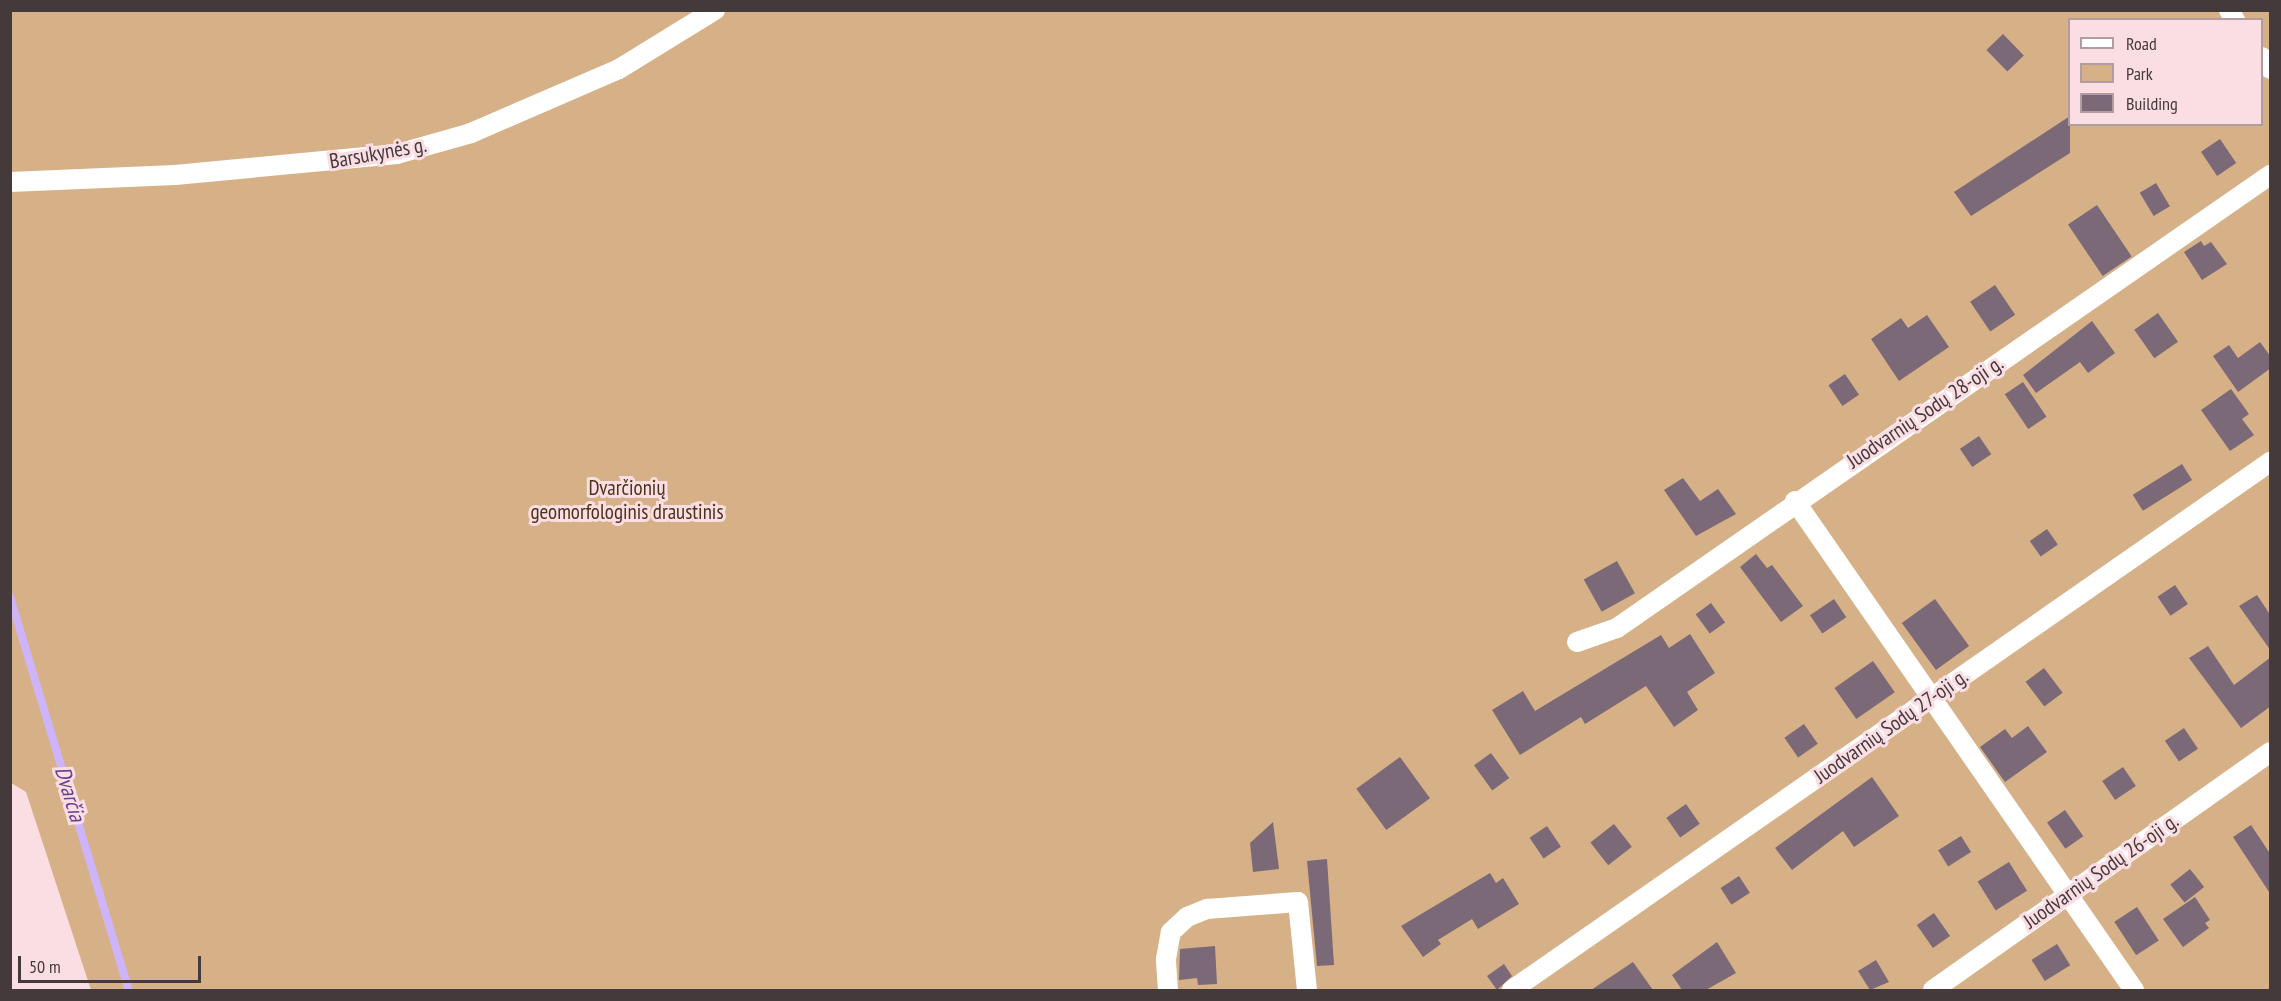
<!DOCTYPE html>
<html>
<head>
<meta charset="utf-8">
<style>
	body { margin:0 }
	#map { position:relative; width:2281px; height:1001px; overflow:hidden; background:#fadee3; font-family:"PT Sans Narrow",sans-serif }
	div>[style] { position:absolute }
	.green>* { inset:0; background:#d6b187 }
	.stream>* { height:8px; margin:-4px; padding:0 4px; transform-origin:4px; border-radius:4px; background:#ceb4fa }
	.building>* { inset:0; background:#7c6978; transform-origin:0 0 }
	.street>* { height:20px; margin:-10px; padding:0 10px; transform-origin:10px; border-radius:10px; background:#fff }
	span { translate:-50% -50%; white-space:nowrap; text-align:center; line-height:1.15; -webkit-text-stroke:6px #fadee3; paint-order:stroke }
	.street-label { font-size:21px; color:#44393b }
	.park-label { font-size:21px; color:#4a3419 }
	.water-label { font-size:22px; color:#644091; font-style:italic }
	.frame { position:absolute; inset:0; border:12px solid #44393b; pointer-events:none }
	.legend { position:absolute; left:2068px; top:18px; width:195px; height:108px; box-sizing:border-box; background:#fadee3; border:2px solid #b19ca0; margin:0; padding:8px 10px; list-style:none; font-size:18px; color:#44393b }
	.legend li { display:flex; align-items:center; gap:12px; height:30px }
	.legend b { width:30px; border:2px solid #b19ca0 }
	.scale { position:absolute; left:18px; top:956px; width:183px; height:27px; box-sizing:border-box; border:3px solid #44393b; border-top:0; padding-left:8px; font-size:18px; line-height:21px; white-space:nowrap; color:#44393b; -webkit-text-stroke:4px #fadee3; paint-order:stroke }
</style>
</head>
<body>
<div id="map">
	<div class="green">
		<i style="clip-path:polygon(evenodd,10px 11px,2270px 11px,2270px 990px,91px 990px,26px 792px,11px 783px,10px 11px,2070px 20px,2262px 20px,2262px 124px,2070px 124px,2070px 20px)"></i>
	</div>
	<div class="stream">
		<i style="left:10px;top:597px;width:411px;rotate:73.2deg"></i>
	</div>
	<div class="building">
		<i style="left:2003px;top:34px;width:30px;height:23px;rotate:46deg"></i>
		<i style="clip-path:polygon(2070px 116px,2070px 153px,1971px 216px,1954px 192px)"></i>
		<i style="left:2220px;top:139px;width:29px;height:23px;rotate:56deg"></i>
		<i style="left:2156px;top:183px;width:27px;height:19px;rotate:59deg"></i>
		<i style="left:2097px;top:205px;width:62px;height:35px;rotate:56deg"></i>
		<i style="clip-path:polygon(2201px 241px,2204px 246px,2211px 242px,2227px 264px,2202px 280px,2184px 252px)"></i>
		<i style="left:1995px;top:285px;width:36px;height:30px;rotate:56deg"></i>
		<i style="left:2158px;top:313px;width:35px;height:29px;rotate:55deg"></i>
		<i style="clip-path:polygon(1927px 315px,1949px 347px,1899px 381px,1871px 339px,1901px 318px,1908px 328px)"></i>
		<i style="clip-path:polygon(2092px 321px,2115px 353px,2088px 373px,2080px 362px,2036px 393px,2023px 375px)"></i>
		<i style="clip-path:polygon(2260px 342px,2271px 357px,2271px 368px,2238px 392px,2213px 356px,2229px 345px,2238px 358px)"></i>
		<i style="left:1845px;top:374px;width:25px;height:20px;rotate:56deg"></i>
		<i style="left:2023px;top:382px;width:42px;height:22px;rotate:56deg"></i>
		<i style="clip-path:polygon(2231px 389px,2249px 414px,2242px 419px,2254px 435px,2230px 451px,2201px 410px)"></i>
		<i style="left:1979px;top:436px;width:22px;height:23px;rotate:56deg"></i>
		<i style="left:2182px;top:464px;width:19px;height:58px;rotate:58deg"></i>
		<i style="clip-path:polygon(1683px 478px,1700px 501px,1718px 489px,1736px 514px,1696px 536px,1664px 490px)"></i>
		<i style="left:2047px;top:529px;width:19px;height:21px;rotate:55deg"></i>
		<i style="clip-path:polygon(1756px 554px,1767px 568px,1772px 565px,1803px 606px,1781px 622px,1740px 567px)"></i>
		<i style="left:1617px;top:561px;width:37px;height:38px;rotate:61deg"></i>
		<i style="left:2175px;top:585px;width:23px;height:21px;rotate:56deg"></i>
		<i style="clip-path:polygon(2257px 595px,2271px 616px,2271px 651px,2239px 606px)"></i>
		<i style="left:1834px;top:599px;width:22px;height:29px;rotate:56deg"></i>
		<i style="left:1935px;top:599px;width:58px;height:41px;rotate:54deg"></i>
		<i style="left:1711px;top:603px;width:24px;height:19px;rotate:54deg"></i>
		<i style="clip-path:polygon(1690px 634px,1715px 673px,1687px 692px,1698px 710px,1674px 727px,1646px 686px,1585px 724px,1581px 717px,1520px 755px,1492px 710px,1523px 691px,1535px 711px,1661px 635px,1669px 648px)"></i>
		<i style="clip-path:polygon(2208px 646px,2234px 685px,2271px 657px,2271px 706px,2241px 728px,2189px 658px)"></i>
		<i style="left:1873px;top:661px;width:38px;height:47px;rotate:55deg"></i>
		<i style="left:2044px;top:668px;width:31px;height:23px;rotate:53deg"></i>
		<i style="left:1804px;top:724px;width:24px;height:24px;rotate:55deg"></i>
		<i style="clip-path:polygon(2028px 726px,2047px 752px,2005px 782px,1980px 747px,2005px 729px,2012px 738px)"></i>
		<i style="left:2184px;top:728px;width:25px;height:23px;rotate:56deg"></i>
		<i style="left:1491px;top:753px;width:31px;height:21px;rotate:54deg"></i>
		<i style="left:1400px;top:757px;width:51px;height:54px;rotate:54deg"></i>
		<i style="left:2123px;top:767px;width:23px;height:25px;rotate:56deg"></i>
		<i style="clip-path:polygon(1872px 777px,1899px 816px,1854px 847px,1843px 831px,1792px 870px,1775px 848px)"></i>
		<i style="left:1686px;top:804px;width:24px;height:24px;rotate:55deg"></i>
		<i style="left:2065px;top:810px;width:32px;height:22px;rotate:55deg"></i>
		<i style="clip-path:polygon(1273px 822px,1279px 869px,1253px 872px,1250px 843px)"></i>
		<i style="left:1614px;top:824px;width:29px;height:30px;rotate:52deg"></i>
		<i style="clip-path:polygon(2251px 825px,2271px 855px,2271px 895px,2233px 837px)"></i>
		<i style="left:1547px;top:826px;width:25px;height:21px;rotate:56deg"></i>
		<i style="left:1961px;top:836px;width:19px;height:27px;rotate:58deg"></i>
		<i style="clip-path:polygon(1327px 859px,1334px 965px,1317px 966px,1307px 861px)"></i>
		<i style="left:2009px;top:862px;width:34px;height:37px;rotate:58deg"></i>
		<i style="left:2190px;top:869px;width:23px;height:25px;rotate:52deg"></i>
		<i style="clip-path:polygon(1490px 873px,1496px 883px,1503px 878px,1519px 904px,1478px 929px,1472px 919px,1438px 940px,1441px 944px,1423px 957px,1401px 926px)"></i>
		<i style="left:1739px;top:876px;width:20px;height:22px;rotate:57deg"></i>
		<i style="clip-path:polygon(2195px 897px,2210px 920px,2205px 923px,2209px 928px,2183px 947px,2163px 919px)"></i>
		<i style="left:2137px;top:907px;width:40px;height:27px;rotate:57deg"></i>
		<i style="left:1934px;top:913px;width:28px;height:21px;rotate:55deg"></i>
		<i style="clip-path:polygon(1717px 942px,1736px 973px,1706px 990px,1682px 990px,1672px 975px)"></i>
		<i style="left:2057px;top:944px;width:25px;height:30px;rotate:58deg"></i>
		<i style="clip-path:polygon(1215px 946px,1217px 984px,1198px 985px,1197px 978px,1179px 980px,1180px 949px)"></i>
		<i style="clip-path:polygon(1876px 960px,1889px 982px,1870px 990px,1858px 971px)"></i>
		<i style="clip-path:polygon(1633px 962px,1653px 990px,1591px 990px)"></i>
		<i style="clip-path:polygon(1504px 964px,1512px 976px,1497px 990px,1487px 976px)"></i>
	</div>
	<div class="street">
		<i style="left:2229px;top:10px;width:12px;rotate:59deg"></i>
		<i style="left:2262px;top:57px;width:14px;rotate:56deg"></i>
		<i style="left:10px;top:182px;width:165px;rotate:-2.4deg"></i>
		<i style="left:175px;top:175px;width:223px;rotate:-5.4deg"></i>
		<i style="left:397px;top:154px;width:77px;rotate:-15.8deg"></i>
		<i style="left:471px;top:133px;width:161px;rotate:-23.4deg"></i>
		<i style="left:619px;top:69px;width:113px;rotate:-31.6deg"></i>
		<i style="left:1795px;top:501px;width:595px;rotate:55.27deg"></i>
		<i style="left:1577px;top:642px;width:42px;rotate:-19.3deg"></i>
		<i style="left:1617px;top:628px;width:795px;rotate:-34.75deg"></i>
		<i style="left:1168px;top:990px;width:31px;rotate:-94deg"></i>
		<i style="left:1166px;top:959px;width:27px;rotate:-80deg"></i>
		<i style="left:1171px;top:932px;width:22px;rotate:-43deg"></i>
		<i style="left:1187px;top:917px;width:22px;rotate:-22deg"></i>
		<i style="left:1207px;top:909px;width:91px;rotate:-4.4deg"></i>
		<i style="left:1298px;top:902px;width:88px;rotate:84.2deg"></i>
		<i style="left:1512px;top:990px;width:924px;rotate:-34.86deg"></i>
		<i style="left:1933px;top:990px;width:413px;rotate:-35.2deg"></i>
	</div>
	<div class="street-label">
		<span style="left:378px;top:153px;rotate:-10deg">Barsukynės g.</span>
		<span style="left:1925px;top:412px;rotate:-34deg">Juodvarnių Sodų 28-oji g.</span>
		<span style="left:1891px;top:726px;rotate:-35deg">Juodvarnių Sodų 27-oji g.</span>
		<span style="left:2101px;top:871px;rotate:-35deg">Juodvarnių Sodų 26-oji g.</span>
	</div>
	<div class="park-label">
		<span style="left:627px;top:500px">Dvarčionių<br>geomorfologinis draustinis</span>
	</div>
	<div class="water-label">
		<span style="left:70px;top:794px;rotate:73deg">Dvarčia</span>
	</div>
	<div class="frame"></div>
	<ul class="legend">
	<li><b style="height:8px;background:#fff"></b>Road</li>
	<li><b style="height:16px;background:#d6b187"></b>Park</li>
	<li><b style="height:16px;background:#7c6978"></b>Building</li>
	</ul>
	<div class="scale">50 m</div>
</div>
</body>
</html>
